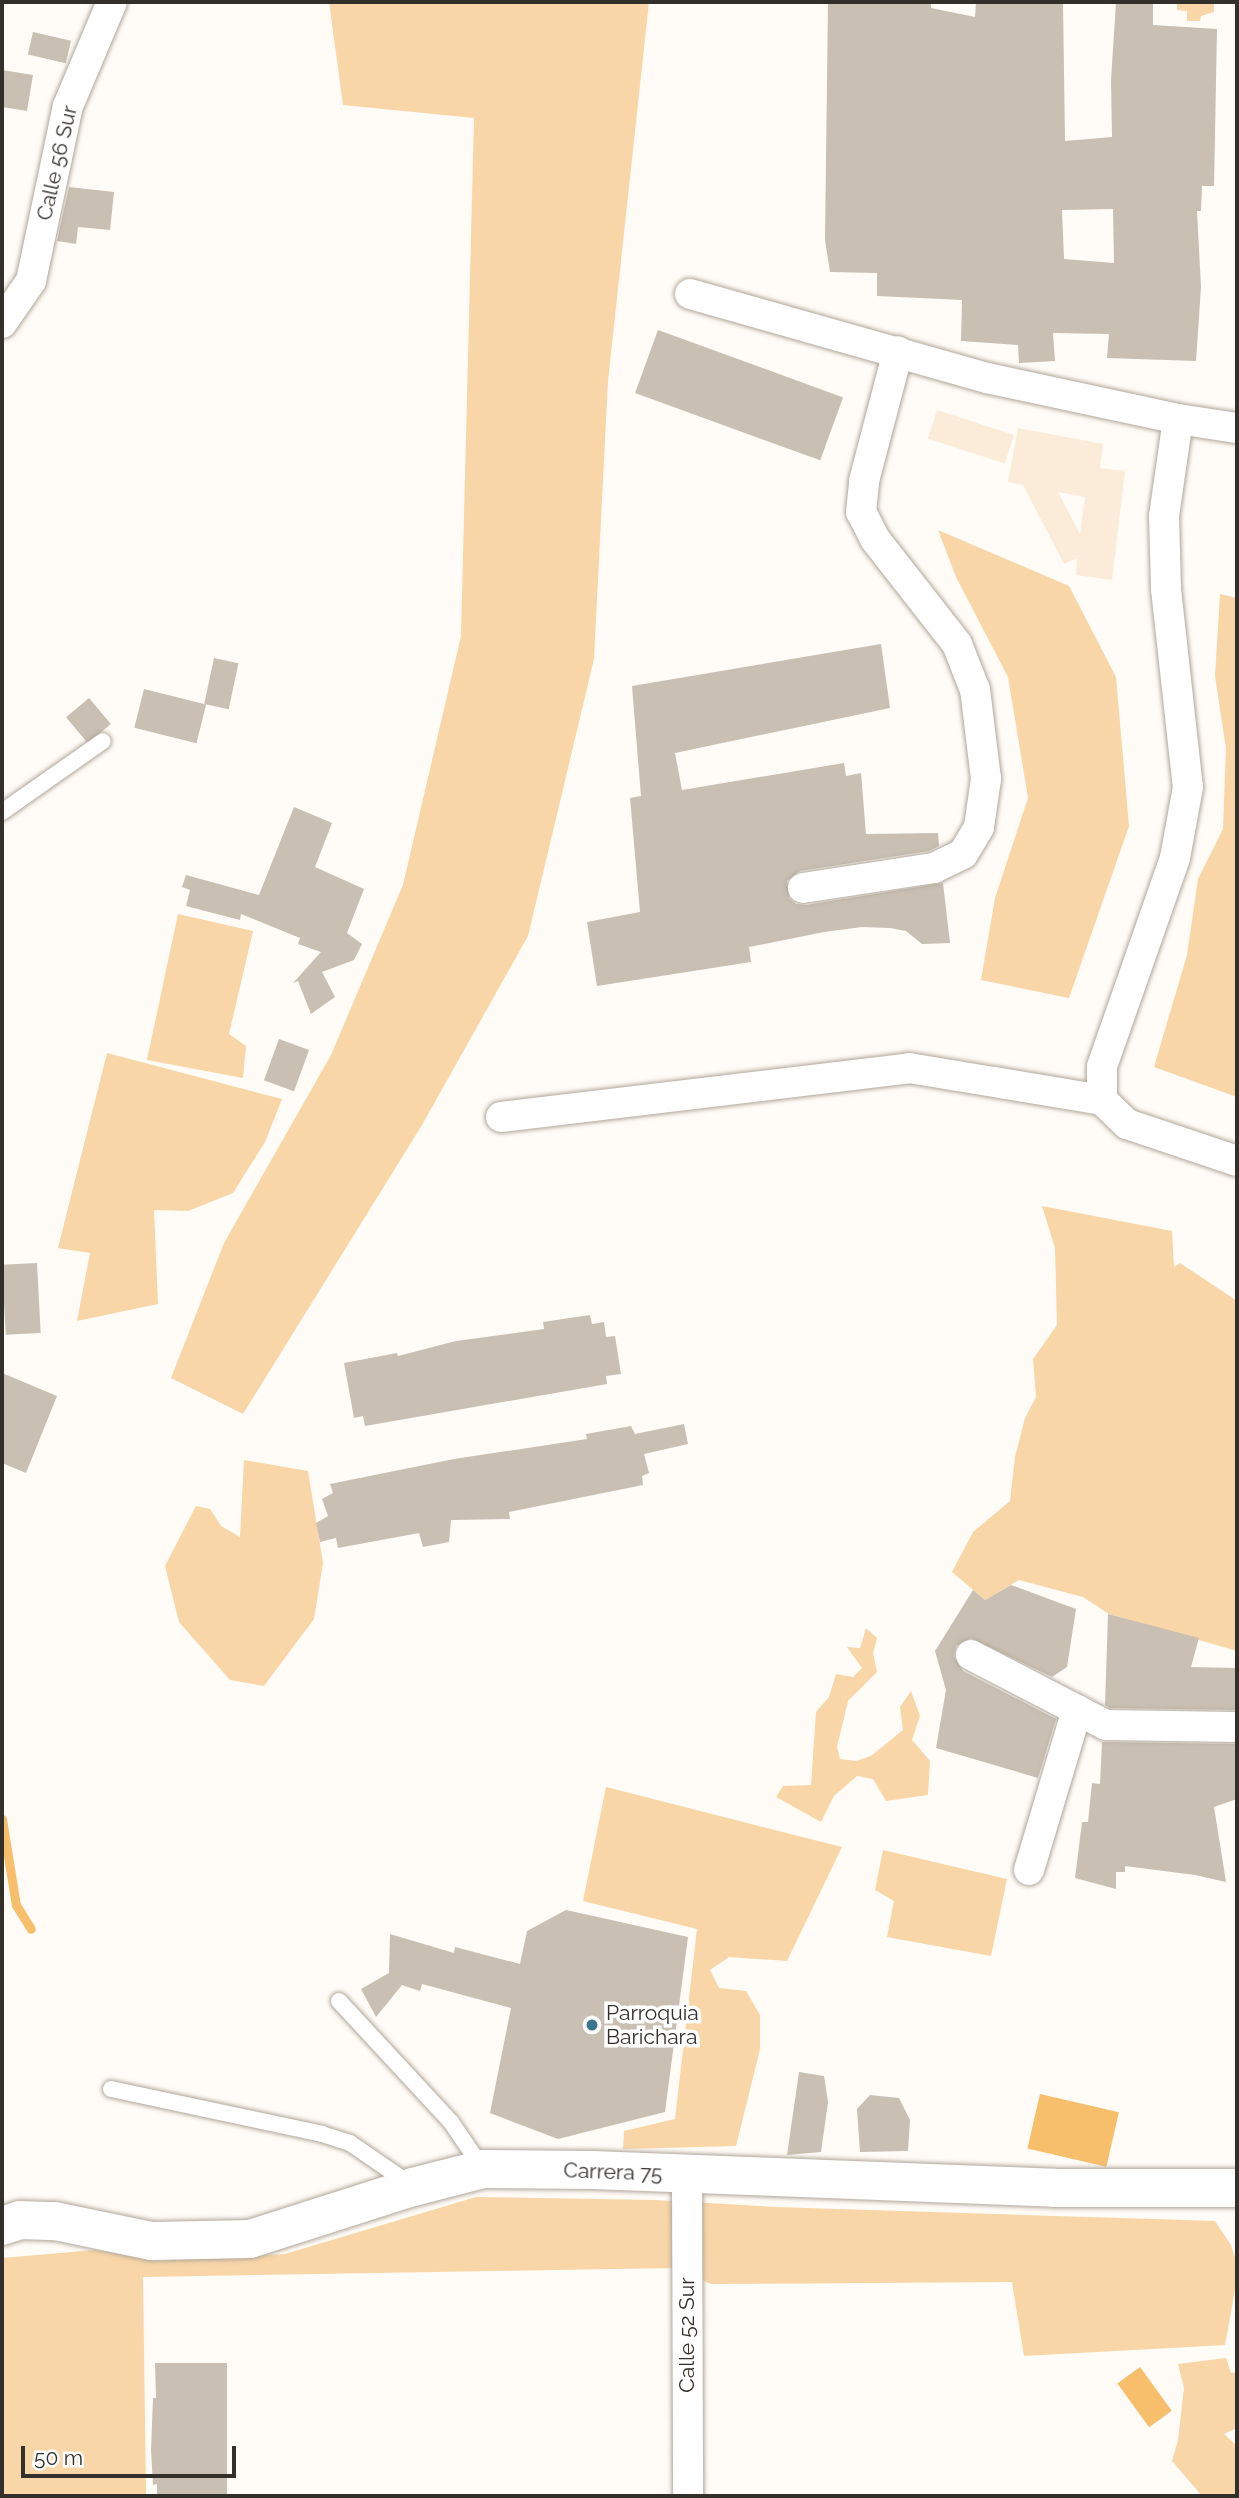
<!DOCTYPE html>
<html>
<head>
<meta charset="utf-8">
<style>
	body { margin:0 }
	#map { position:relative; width:1239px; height:2498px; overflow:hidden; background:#fffbf6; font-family:Raleway,sans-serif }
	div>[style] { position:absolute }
	.built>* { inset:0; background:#fbecd9; transform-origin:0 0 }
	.green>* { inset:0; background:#f9d6a7 }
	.water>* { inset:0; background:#f7be6c; transform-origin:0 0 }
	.stream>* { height:9px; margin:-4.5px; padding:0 4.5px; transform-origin:4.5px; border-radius:4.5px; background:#f7be6c }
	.building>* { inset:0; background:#c9bfb3; transform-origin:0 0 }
	.roads { filter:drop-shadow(0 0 2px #b0a79a) drop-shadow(0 0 2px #b0a79a) }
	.lane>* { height:16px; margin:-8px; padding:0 8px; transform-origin:8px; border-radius:8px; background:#fff }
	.street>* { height:30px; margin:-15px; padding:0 15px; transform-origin:15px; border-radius:15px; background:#fff }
	.secondary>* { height:38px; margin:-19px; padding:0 19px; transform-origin:19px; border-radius:19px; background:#fff }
	.dots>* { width:19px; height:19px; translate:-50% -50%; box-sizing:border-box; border:4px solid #fff; border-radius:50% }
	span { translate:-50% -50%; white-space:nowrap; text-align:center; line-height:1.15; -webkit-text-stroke:7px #fff; paint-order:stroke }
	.street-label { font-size:21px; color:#33302b }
	.poi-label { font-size:21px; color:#33302b }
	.left { translate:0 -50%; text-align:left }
	.frame { position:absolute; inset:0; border:4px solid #33302b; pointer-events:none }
	.scale { position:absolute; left:21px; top:2446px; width:215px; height:32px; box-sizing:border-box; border:4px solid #33302b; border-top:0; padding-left:9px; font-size:21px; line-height:24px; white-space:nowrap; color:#33302b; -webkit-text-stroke:5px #fff; paint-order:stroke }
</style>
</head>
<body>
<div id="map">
	<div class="built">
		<i style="left:937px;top:410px;width:81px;height:30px;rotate:18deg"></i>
		<i style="clip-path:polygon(evenodd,1018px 428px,1103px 444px,1100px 468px,1125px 471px,1112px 580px,1076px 575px,1077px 558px,1064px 564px,1023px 485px,1008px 482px,1018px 428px,1058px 492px,1085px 497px,1080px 534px,1058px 492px)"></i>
	</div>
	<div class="green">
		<i style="clip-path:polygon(329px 2px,649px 2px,608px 381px,594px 659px,528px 936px,422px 1125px,243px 1414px,171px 1378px,224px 1243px,331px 1055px,403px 885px,461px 636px,474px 118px,343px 105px)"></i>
		<i style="clip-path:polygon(1177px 2px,1214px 2px,1214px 12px,1201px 16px,1200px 21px,1187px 21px,1187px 11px,1177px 10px)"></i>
		<i style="clip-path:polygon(938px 530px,1069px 586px,1116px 677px,1129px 826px,1069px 998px,981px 980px,995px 898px,1028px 798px,1008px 677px,956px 577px)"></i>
		<i style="clip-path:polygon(1220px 594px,1237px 598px,1237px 1097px,1154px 1067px,1187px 955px,1198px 879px,1223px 829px,1226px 749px,1215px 676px)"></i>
		<i style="clip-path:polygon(178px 914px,253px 931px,229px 1034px,246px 1046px,243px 1078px,147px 1060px)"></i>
		<i style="clip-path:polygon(107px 1053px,282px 1099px,265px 1142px,233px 1193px,188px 1211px,154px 1210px,158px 1304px,77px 1321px,90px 1253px,58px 1248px)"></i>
		<i style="clip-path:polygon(1042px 1206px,1172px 1231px,1174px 1267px,1180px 1263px,1237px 1301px,1237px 1651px,1109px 1614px,1083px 1597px,1019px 1580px,985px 1600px,952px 1572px,973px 1532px,1010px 1501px,1015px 1457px,1025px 1418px,1036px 1397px,1033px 1359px,1057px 1325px,1055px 1248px)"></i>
		<i style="clip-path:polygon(244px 1460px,308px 1471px,323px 1563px,314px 1619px,264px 1686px,230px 1680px,179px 1622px,165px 1566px,196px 1506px,210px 1509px,221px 1526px,240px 1537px)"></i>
		<i style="clip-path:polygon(866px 1628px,877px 1638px,873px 1653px,877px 1672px,848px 1701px,837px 1747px,840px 1759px,856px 1761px,871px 1756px,903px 1730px,900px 1707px,911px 1691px,920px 1716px,912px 1740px,930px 1761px,928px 1795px,886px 1801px,873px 1779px,857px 1776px,834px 1796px,821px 1822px,776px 1797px,783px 1786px,811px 1785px,816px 1712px,829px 1697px,836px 1674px,853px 1677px,862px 1668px,847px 1647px,860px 1648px)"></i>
		<i style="clip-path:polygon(606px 1787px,842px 1847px,787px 1961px,729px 1957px,710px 1970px,719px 1988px,746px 1991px,760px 2015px,760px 2049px,736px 2146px,623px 2149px,624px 2131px,675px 2119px,697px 1929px,583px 1901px)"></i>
		<i style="clip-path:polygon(883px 1850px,1007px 1879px,991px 1956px,887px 1937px,894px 1901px,875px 1890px)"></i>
		<i style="clip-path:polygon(476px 2197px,655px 2200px,776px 2207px,1215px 2221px,1231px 2245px,1237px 2264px,1237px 2279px,1225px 2345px,1024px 2356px,1012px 2282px,711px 2284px,674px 2268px,143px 2277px,146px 2496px,2px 2496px,2px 2258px,95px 2250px,156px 2261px,285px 2254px)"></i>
		<i style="clip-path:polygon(1226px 2358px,1231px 2373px,1237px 2372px,1237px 2428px,1224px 2434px,1237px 2446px,1237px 2496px,1202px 2496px,1172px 2461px,1178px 2440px,1184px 2388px,1178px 2364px)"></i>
	</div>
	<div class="water">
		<i style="left:1040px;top:2094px;width:81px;height:56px;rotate:13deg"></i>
		<i style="left:1140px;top:2367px;width:54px;height:28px;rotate:54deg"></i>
	</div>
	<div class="stream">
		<i style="left:2px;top:1819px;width:87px;rotate:80.8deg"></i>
		<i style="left:16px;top:1905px;width:28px;rotate:58deg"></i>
	</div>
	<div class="building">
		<i style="clip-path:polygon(evenodd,828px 2px,931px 2px,931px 8px,975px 17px,976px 2px,1063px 2px,1065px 141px,1112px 137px,1111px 80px,1116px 2px,1153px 2px,1153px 25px,1217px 29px,1214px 186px,1202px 186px,1201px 211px,1197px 211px,1201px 287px,1196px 361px,1107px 358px,1109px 334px,1053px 333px,1055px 361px,1019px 363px,1018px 345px,961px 341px,962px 300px,877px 296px,877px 273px,830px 272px,825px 240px,828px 2px,1113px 209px,1114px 263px,1064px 259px,1062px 210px,1113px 209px)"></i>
		<i style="left:33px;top:32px;width:39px;height:23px;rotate:13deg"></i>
		<i style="clip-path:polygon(2px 70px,33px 75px,27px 111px,2px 107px)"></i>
		<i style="clip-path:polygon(69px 187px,114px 192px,110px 230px,78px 227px,76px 244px,57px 241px)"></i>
		<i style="left:658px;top:330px;width:197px;height:67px;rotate:20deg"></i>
		<i style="clip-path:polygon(881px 644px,890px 708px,675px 753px,682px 790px,844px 763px,846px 776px,861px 773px,866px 834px,938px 833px,939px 846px,929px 851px,800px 871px,787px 881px,789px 898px,796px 904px,806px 905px,943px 883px,950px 943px,922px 944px,906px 931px,890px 928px,862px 927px,824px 932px,749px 947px,751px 962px,597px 986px,587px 922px,640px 912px,630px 798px,641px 796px,632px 686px)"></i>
		<i style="left:214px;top:658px;width:25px;height:47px;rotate:12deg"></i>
		<i style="left:144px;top:689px;width:64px;height:40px;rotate:14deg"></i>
		<i style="left:89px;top:698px;width:34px;height:30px;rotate:50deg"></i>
		<i style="clip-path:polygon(294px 807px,332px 823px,315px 867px,364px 889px,347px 933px,362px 944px,354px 960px,322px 972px,335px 997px,311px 1014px,298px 981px,293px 983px,321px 952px,298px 944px,300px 938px,241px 914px,240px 920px,186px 906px,190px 890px,182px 887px,186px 875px,259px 895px)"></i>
		<i style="left:279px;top:1039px;width:32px;height:44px;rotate:20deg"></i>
		<i style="left:37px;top:1263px;width:70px;height:35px;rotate:87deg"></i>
		<i style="clip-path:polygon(590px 1315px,592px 1324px,604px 1322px,606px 1337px,615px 1336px,621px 1374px,606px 1376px,607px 1384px,365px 1426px,363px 1416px,354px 1418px,344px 1363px,397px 1353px,398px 1356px,456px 1341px,544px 1329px,543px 1322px)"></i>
		<i style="clip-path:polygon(2px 1373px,57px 1396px,26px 1473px,2px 1463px)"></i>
		<i style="clip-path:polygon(684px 1424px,688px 1444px,644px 1454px,649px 1473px,642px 1476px,643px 1485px,509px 1512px,510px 1519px,451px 1520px,449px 1542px,423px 1547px,419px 1533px,338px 1548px,336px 1538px,320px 1542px,316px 1523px,328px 1516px,322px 1499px,333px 1493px,330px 1484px,454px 1459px,587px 1439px,586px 1434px,631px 1426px,635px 1434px)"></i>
		<i style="clip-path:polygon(1011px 1585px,1076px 1609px,1067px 1667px,1052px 1677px,971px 1638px,956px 1646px,954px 1656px,963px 1671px,1056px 1719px,1038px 1778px,936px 1748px,946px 1690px,935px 1651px,973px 1590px,985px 1600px)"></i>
		<i style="clip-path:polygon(1108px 1614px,1199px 1638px,1191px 1667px,1237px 1668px,1237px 1710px,1110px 1708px,1105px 1705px)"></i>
		<i style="clip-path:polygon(1102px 1742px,1237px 1744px,1237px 1799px,1214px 1807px,1226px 1882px,1195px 1875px,1125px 1866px,1125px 1872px,1116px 1872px,1116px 1889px,1075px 1878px,1082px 1822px,1088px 1822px,1092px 1783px,1100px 1784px)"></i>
		<i style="clip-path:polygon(566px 1910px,688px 1937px,665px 2112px,558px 2139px,490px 2113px,511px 2008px,422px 1984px,420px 1991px,402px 1985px,376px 2017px,361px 1989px,389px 1973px,390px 1934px,454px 1953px,455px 1947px,520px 1964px,527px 1931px)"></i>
		<i style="clip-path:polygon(799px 2072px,824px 2076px,828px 2102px,821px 2152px,787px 2155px)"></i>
		<i style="clip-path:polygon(870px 2095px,899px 2098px,910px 2120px,908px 2151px,860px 2152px,857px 2109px)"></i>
		<i style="clip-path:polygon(155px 2363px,227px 2363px,227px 2496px,157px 2496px,157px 2484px,153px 2485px,151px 2450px,153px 2398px,156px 2398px)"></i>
	</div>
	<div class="roads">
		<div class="lane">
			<i style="left:2px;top:812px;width:123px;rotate:-35.1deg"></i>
			<i style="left:339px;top:2001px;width:165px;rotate:47.2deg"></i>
			<i style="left:451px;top:2122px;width:57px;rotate:55.8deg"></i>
			<i style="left:111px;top:2089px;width:216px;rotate:12deg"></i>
			<i style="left:322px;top:2134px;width:29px;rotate:18deg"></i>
			<i style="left:350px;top:2143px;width:74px;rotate:34.5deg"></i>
		</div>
		<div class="street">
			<i style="left:690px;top:294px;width:309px;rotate:15.8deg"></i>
			<i style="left:987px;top:378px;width:195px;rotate:12.1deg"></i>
			<i style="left:1178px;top:419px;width:60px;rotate:8.7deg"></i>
			<i style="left:2px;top:323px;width:51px;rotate:-55.4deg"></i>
			<i style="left:31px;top:281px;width:179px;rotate:-78.1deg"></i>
			<i style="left:68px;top:106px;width:113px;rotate:-67.1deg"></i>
			<i style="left:1178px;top:419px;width:98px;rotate:98.2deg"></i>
			<i style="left:1164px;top:516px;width:73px;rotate:88.4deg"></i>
			<i style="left:1166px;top:589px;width:199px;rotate:83.7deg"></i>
			<i style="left:1188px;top:787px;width:72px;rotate:100.4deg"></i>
			<i style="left:1175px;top:858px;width:221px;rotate:109.3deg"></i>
			<i style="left:1102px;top:1067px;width:33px;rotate:90deg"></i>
			<i style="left:1102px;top:1100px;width:35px;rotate:44deg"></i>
			<i style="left:1127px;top:1124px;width:116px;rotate:18.6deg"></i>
			<i style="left:803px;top:888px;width:133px;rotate:-8.7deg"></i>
			<i style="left:934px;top:868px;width:32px;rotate:-26deg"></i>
			<i style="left:963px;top:854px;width:31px;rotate:-59deg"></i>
			<i style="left:979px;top:827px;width:49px;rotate:-81.7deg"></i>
			<i style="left:986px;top:779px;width:90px;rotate:-97deg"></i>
			<i style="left:975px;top:690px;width:49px;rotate:-111.4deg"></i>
			<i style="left:957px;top:644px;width:133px;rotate:-128deg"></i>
			<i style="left:875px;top:539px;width:30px;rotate:-117deg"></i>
			<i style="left:861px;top:512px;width:31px;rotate:-84deg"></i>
			<i style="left:864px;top:481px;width:134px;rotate:-75.3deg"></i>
			<i style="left:501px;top:1117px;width:411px;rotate:-6.8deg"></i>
			<i style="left:909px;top:1068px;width:196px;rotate:9.4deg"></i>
			<i style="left:971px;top:1655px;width:152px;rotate:27.4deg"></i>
			<i style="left:1106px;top:1725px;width:131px;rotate:0.9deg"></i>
			<i style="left:1029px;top:1870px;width:167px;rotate:-73.3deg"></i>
			<i style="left:687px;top:2174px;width:322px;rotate:89.8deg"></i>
		</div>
		<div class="secondary">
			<i style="left:2px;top:2226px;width:19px;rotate:-18deg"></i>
			<i style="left:20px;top:2220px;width:35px;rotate:2deg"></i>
			<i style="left:55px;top:2221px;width:99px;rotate:11.7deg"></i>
			<i style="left:152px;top:2241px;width:98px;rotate:-1.2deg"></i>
			<i style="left:250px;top:2239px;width:171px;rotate:-17.7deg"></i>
			<i style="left:413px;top:2187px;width:72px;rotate:-14.4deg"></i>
			<i style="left:483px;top:2169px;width:110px;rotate:0.5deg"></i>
			<i style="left:593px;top:2170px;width:462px;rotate:2.2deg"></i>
			<i style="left:1055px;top:2188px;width:182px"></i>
		</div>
	</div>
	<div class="dots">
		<i style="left:592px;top:2025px;background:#39758c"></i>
	</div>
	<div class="street-label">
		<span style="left:57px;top:163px;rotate:-77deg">Calle 56 Sur</span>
		<span style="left:613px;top:2172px;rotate:2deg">Carrera 75</span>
		<span style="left:687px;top:2335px;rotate:-90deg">Calle 52 Sur</span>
	</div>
	<div class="poi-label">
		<span class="left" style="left:606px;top:2025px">Parroquia<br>Barichara</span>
	</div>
	<div class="frame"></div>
	<div class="scale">50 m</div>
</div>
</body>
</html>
